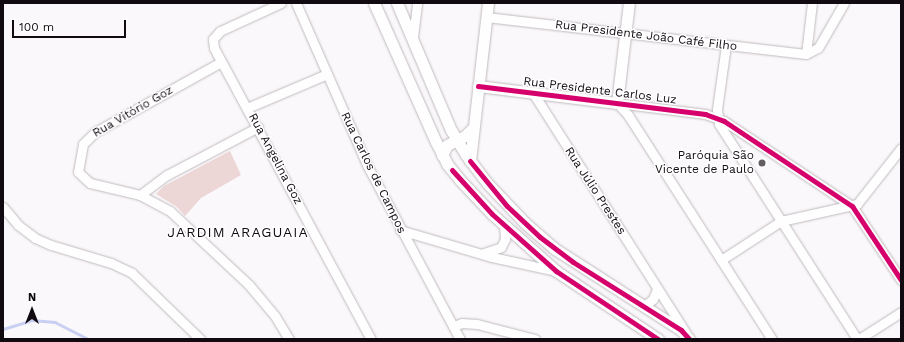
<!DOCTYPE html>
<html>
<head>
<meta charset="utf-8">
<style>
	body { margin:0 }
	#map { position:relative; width:904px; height:342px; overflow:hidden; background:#fbf8fb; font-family:"Work Sans",sans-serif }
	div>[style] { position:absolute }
	.green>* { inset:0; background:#edd6d6 }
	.stream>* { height:2.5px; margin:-1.25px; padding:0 1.25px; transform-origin:1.25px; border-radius:1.25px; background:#c8cff3 }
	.roads { filter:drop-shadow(0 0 1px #bfbabe) drop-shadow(0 0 1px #bfbabe) }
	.minor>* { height:9px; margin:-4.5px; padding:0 4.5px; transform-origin:4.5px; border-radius:4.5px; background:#fefefe }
	.tertiary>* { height:11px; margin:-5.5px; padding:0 5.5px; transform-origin:5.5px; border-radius:5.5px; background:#fefefe }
	.cycleway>* { height:5px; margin:-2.5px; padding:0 2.5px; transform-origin:2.5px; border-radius:2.5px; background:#d6006c }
	.dots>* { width:11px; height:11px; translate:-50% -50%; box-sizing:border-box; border:2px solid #fff; border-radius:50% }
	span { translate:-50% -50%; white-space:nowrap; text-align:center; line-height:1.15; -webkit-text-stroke:3px #fff; paint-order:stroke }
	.street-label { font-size:12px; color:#120a11 }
	.poi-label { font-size:12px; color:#120a11 }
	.right { translate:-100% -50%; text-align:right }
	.quarter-label { font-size:14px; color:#120a11; letter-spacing:1px }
	.frame { position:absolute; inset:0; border:4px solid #120a11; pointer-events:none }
	.north { position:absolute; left:12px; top:290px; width:40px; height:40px; -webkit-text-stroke:3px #fff; paint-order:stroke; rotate:0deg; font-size:11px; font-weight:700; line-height:16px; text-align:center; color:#120a11 }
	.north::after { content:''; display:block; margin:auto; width:14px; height:18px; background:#120a11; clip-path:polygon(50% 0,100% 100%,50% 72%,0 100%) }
	.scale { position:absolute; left:12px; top:20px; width:114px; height:18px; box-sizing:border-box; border:2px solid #120a11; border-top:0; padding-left:5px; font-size:12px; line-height:14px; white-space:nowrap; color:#120a11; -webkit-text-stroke:3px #fff; paint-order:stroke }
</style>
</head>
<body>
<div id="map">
	<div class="green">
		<i style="clip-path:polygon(230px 151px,241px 175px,201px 198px,185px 216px,177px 207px,156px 194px,164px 186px)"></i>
	</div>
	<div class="stream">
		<i style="left:3px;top:329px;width:30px;rotate:-17deg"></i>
		<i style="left:32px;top:320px;width:23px;rotate:5deg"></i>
		<i style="left:55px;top:322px;width:37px;rotate:27deg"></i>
	</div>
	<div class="roads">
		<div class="minor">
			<i style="left:281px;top:3px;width:67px;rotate:155.3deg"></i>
			<i style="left:220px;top:31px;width:11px;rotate:131deg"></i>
			<i style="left:213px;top:39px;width:9px;rotate:84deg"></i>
			<i style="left:214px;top:48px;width:331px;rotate:61.7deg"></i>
			<i style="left:296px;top:3px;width:177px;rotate:66.3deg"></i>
			<i style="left:367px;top:165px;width:197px;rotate:61.9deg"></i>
			<i style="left:486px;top:17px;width:322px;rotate:6.6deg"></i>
			<i style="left:806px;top:54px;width:13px;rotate:-27deg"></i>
			<i style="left:818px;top:48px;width:52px;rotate:-60deg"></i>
			<i style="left:413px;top:37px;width:34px;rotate:-83deg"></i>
			<i style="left:726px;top:45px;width:65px;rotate:98deg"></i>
			<i style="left:717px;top:109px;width:15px;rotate:82deg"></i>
			<i style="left:719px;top:124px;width:255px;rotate:57.3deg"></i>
			<i style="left:806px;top:54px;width:51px;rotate:-83.3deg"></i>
			<i style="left:221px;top:62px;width:144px;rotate:150.9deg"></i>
			<i style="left:95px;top:132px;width:17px;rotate:135deg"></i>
			<i style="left:83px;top:144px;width:28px;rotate:100deg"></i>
			<i style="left:78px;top:172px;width:16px;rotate:43deg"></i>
			<i style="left:90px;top:183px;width:51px;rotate:13.5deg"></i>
			<i style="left:140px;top:195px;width:34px;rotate:28deg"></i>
			<i style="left:170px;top:211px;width:108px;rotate:43.1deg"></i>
			<i style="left:249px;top:285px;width:40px;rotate:50deg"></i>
			<i style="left:275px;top:316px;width:27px;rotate:59deg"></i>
			<i style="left:533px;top:93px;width:285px;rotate:57.5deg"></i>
			<i style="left:617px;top:103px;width:89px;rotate:7.1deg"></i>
			<i style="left:705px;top:114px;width:20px;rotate:20deg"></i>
			<i style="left:724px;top:121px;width:154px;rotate:33.6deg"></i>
			<i style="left:852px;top:206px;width:89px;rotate:56.5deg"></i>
			<i style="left:617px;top:103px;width:16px;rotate:47deg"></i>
			<i style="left:628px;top:115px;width:266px;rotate:57.3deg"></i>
			<i style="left:247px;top:108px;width:87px;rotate:-23deg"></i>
			<i style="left:140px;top:195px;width:34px;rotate:-37deg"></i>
			<i style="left:167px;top:175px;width:103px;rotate:-27.8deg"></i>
			<i style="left:3px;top:207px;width:23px;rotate:50deg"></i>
			<i style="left:18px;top:225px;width:21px;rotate:37deg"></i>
			<i style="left:35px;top:238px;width:17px;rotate:24deg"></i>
			<i style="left:51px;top:245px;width:63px;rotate:16.7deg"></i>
			<i style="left:111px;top:263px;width:23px;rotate:25deg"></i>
			<i style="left:132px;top:273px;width:95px;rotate:44.1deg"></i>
			<i style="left:400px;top:230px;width:96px;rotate:16.4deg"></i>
			<i style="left:492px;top:257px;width:66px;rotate:12.3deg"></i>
			<i style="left:484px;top:253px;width:18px;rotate:-19deg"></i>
			<i style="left:501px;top:247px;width:9px;rotate:-63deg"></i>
			<i style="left:505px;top:239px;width:14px;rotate:-94deg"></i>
			<i style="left:721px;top:260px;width:72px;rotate:-33deg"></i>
			<i style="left:781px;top:221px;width:78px;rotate:-12.6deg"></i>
			<i style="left:857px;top:204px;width:71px;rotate:-51.8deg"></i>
			<i style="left:644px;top:306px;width:11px;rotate:-38deg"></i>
			<i style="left:653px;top:299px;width:11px;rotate:-68deg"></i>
			<i style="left:453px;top:326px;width:9px;rotate:-18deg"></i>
			<i style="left:462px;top:323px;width:15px;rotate:4deg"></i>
			<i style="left:477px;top:324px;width:60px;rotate:14.5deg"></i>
			<i style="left:859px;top:339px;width:50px;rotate:-32.7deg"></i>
		</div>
		<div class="tertiary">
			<i style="left:374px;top:3px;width:152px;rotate:66deg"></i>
			<i style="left:436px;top:142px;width:25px;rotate:63deg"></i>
			<i style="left:447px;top:164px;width:21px;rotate:51deg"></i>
			<i style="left:460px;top:180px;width:47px;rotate:46.7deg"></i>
			<i style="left:492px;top:214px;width:86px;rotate:41.7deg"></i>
			<i style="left:556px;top:271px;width:123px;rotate:33.7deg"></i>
			<i style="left:397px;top:3px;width:138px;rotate:67deg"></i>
			<i style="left:451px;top:130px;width:29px;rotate:59deg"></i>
			<i style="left:466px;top:155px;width:35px;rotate:53deg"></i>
			<i style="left:487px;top:183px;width:55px;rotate:46.5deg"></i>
			<i style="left:525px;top:223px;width:40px;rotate:41deg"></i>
			<i style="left:555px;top:249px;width:150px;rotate:32.7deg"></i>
			<i style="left:681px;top:330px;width:12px;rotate:48deg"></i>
			<i style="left:478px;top:86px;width:140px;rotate:7deg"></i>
			<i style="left:617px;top:103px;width:101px;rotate:-83.2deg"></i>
			<i style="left:442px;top:155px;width:11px;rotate:-63deg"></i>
			<i style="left:447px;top:145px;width:20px;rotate:-27deg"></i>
			<i style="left:465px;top:136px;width:11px;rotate:-45deg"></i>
			<i style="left:470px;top:161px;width:159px;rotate:-83.5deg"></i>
		</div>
	</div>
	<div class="cycleway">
		<i style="left:478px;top:86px;width:229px;rotate:7deg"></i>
		<i style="left:705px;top:114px;width:20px;rotate:20deg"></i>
		<i style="left:724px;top:121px;width:154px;rotate:33.6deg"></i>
		<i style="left:852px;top:206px;width:89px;rotate:56.5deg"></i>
		<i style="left:470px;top:161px;width:58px;rotate:50.6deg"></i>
		<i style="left:507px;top:206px;width:45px;rotate:43.2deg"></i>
		<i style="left:540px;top:237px;width:41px;rotate:37.1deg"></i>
		<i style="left:573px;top:262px;width:128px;rotate:32.2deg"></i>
		<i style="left:681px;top:330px;width:12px;rotate:48deg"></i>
		<i style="left:452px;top:170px;width:59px;rotate:47.7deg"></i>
		<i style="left:492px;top:214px;width:86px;rotate:41.7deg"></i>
		<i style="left:556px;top:271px;width:123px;rotate:33.7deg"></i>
	</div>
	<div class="dots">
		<i style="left:762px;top:163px;background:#645d63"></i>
	</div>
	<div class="street-label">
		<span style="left:646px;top:36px;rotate:7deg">Rua Presidente João Café Filho</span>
		<span style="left:600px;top:91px;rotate:7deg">Rua Presidente Carlos Luz</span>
		<span style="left:133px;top:112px;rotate:-30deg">Rua Vitório Goz</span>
		<span style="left:275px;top:159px;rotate:62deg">Rua Angelina Goz</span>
		<span style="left:373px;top:173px;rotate:64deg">Rua Carlos de Campos</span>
		<span style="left:595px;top:191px;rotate:57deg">Rua Júlio Prestes</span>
	</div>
	<div class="poi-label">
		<span class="right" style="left:754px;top:163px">Paróquia São<br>Vicente de Paulo</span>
	</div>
	<div class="quarter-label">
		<span style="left:238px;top:232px">JARDIM ARAGUAIA</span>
	</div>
	<div class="frame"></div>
	<div class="north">N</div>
	<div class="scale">100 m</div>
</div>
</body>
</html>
